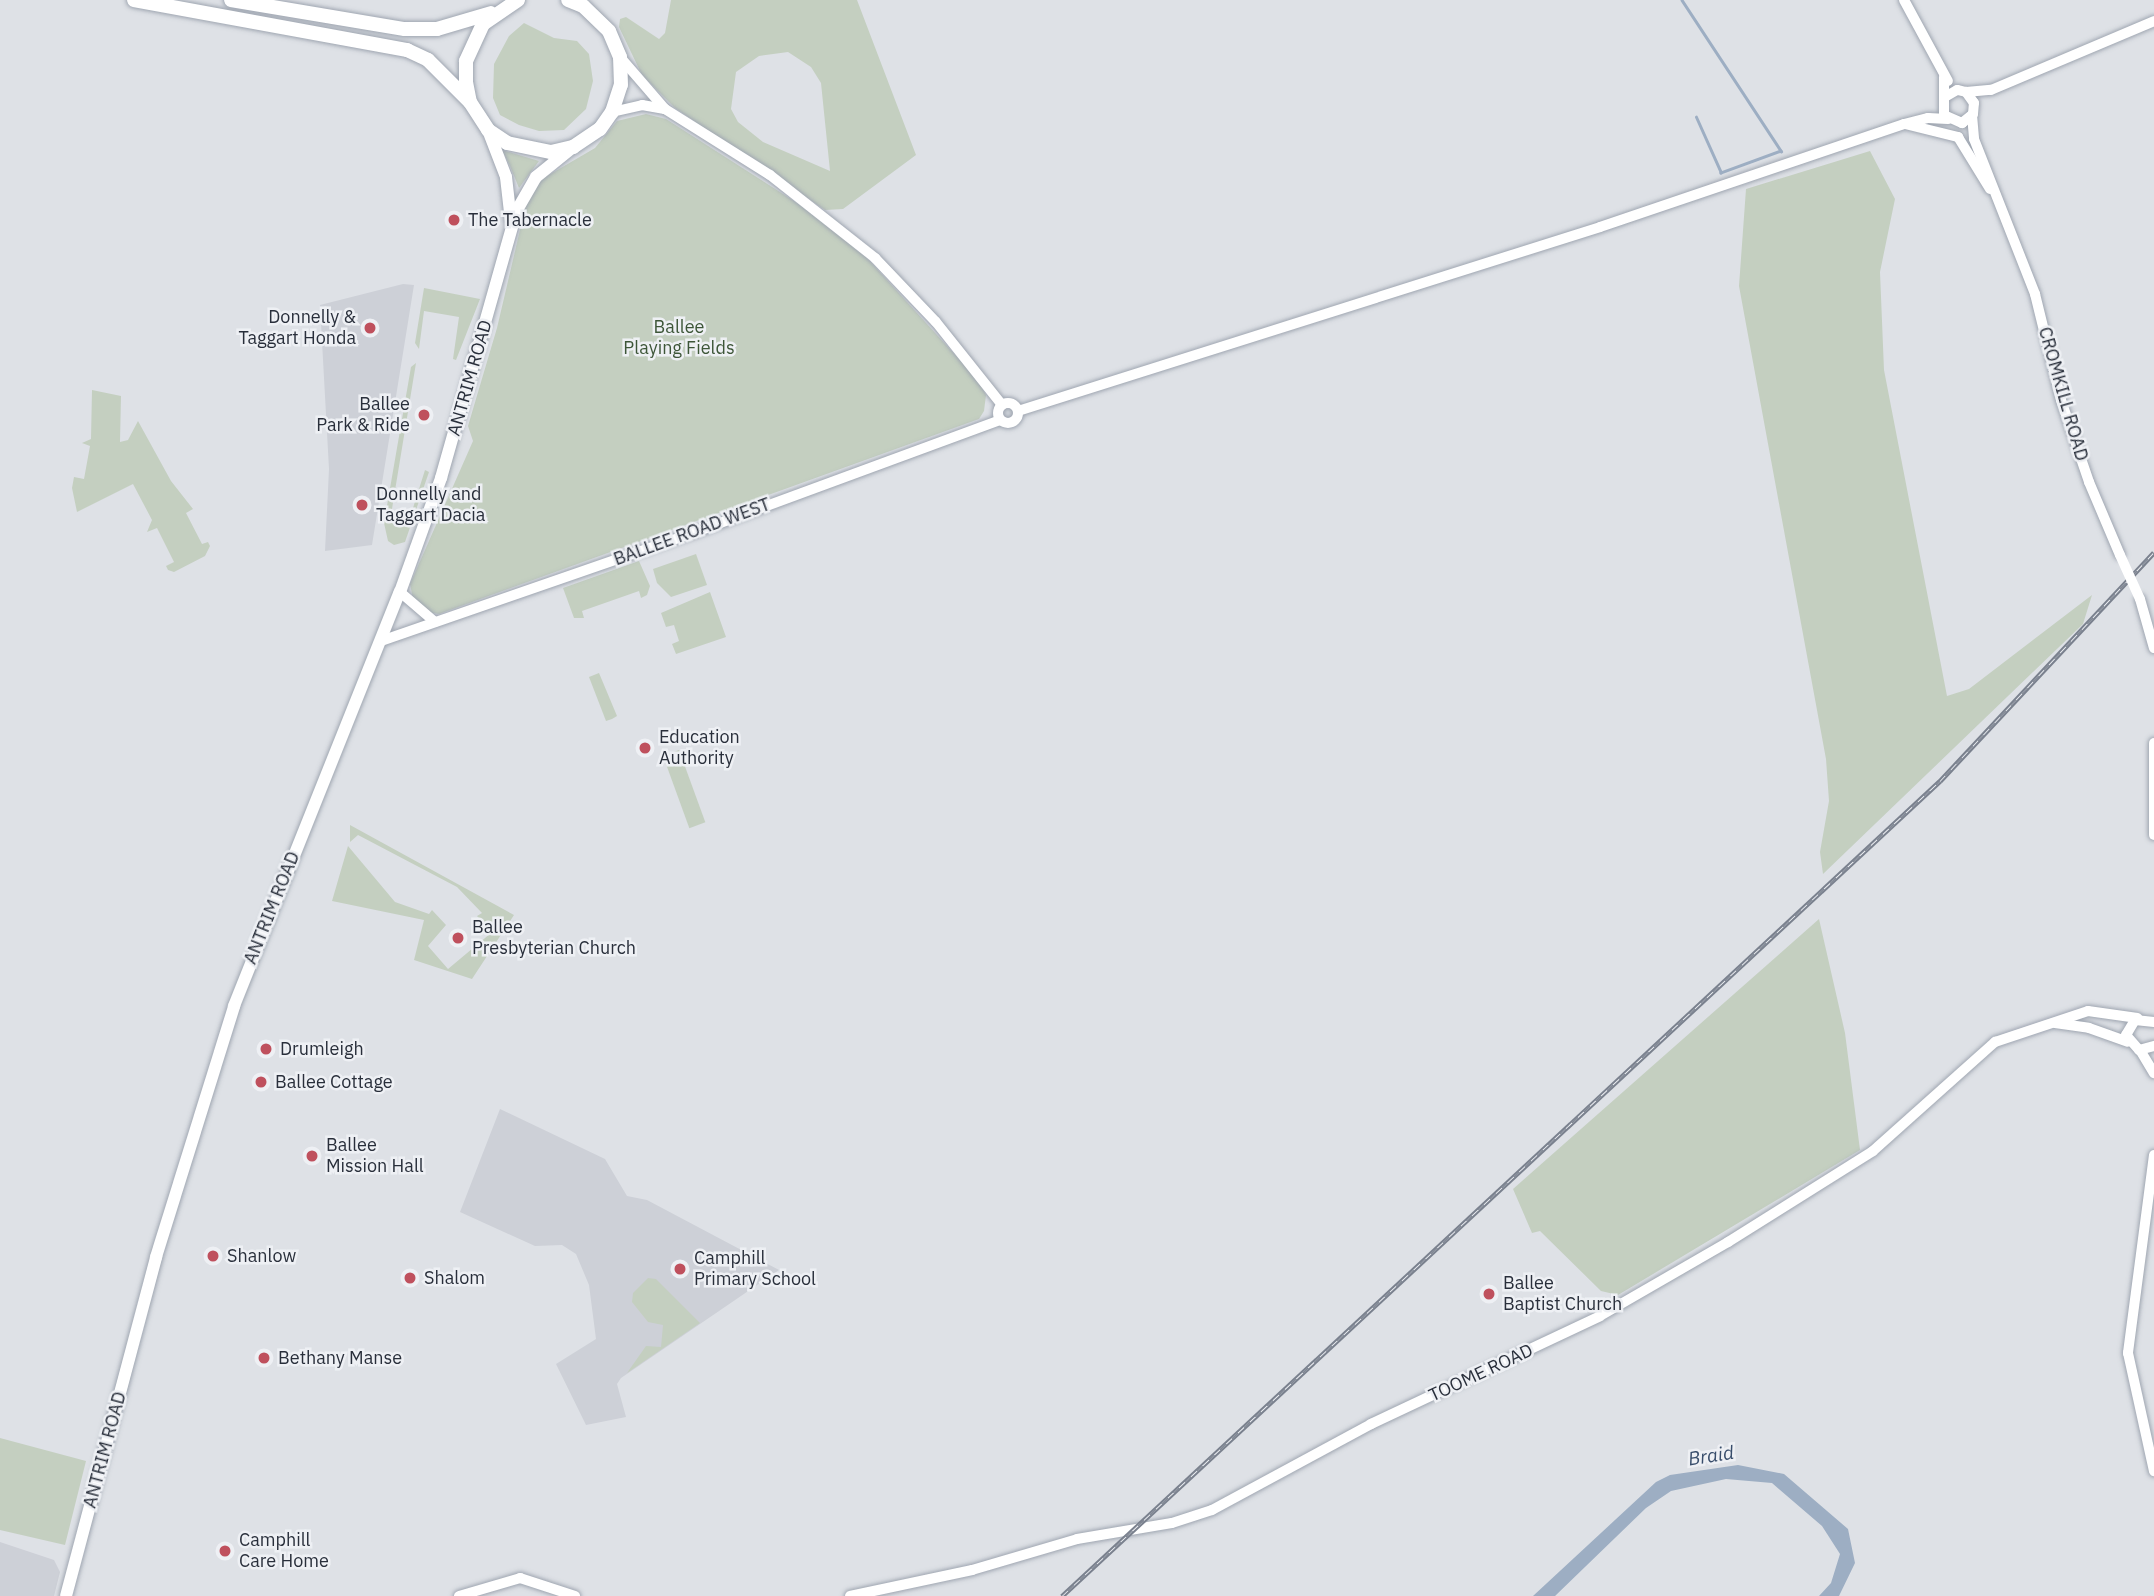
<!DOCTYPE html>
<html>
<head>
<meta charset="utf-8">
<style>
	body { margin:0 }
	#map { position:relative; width:2154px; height:1596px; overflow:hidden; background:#dee1e6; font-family:"IBM Plex Sans",sans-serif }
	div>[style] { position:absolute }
	.built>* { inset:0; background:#cdd0d7 }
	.green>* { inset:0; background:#c4cfc0; transform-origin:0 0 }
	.water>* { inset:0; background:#9daec3 }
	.stream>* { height:2.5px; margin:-1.25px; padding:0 1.25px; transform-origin:1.25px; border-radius:1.25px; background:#9daec3 }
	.roads { filter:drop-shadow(0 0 2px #9fa6b1) drop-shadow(0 0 2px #9fa6b1) }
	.secondary>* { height:10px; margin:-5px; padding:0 5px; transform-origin:5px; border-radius:5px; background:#fff }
	.secondary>.ring { margin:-5px; padding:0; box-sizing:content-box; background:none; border:10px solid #fff; border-radius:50% }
	.primary>* { height:12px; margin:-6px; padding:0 6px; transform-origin:6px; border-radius:6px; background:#fff }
	.highway>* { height:14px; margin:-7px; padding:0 7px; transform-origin:7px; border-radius:7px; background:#fff }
	.rail>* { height:5px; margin-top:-2.5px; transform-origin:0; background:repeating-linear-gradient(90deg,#eef0f4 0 8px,#7a818e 0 16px); box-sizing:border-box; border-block:2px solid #7a818e }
	.secondary-bridge>* { height:10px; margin:-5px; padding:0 5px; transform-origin:5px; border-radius:5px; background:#fff }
	.dots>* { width:19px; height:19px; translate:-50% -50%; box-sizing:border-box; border:4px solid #eef0f4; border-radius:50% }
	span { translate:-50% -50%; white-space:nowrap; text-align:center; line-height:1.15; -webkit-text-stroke:5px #eef0f4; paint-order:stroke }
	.poi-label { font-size:18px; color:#292f3b }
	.left { translate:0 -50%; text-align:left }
	.right { translate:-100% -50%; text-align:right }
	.park-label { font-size:18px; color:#3d5638 }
	.street-label { font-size:18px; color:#292f3b }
	.water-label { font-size:19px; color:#384d6b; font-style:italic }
</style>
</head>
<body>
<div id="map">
	<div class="built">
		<i style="clip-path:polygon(403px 284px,414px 285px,372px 545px,325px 551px,329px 469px,320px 305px)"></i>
		<i style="clip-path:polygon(500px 1109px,605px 1159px,627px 1196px,647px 1200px,779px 1270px,621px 1378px,617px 1384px,626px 1417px,586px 1425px,556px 1364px,596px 1339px,589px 1285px,576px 1254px,562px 1245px,535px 1246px,460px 1212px)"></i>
		<i style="clip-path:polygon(0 1542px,54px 1560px,60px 1572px,54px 1596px,0 1596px)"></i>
	</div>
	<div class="green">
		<i style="clip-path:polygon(evenodd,671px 0,857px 0,916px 155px,843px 209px,825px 210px,675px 108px,642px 75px,619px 27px,620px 19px,626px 17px,659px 39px,665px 33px,671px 0,788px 52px,811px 67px,821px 83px,830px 171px,763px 142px,738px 122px,731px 109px,736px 72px,759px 56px,788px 52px)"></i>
		<i style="clip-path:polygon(524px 23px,554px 38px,577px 41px,589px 54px,593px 81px,586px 109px,564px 130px,539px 131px,519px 125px,500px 115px,493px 98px,494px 64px,509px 36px)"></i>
		<i style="clip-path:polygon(646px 114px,666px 119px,811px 212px,867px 258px,977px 379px,986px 395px,984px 411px,979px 419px,439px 614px,427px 612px,413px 599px,410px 584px,473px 441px,468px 426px,497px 328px,527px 200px,542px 179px,595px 148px,617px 121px)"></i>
		<i style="clip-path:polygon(502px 150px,539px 161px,519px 188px,510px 166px)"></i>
		<i style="clip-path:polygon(1870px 151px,1895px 199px,1880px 272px,1884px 370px,1947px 696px,1969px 689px,2092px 595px,2083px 624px,1823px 874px,1820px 852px,1829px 801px,1826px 759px,1739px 286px,1746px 189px)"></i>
		<i style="clip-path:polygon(424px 288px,480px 299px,456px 360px,453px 359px,459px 317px,424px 311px,419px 349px,415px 343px)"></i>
		<i style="clip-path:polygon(416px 363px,390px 521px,407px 527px,425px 470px,429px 472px,405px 542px,394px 545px,388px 541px,384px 523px,411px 367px)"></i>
		<i style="clip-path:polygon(92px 390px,121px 396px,120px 442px,128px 440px,138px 421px,171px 481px,193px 509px,186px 513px,202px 544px,208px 542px,210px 546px,205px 556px,174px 572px,168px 570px,166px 566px,174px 562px,157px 528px,147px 532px,152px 520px,133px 484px,77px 512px,72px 488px,74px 477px,84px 479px,90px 446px,82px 443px,91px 439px)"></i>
		<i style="clip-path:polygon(696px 554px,707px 585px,671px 597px,657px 583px,653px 569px)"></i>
		<i style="clip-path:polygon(639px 561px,650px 586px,647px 595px,641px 598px,639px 591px,582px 611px,584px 618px,574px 618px,563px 588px)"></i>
		<i style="clip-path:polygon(710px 592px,726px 637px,676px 654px,672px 644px,679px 641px,674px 625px,666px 627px,661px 613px)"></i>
		<i style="clip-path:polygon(599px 673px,617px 716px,612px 719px,606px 721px,589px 677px)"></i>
		<i style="left:679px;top:750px;width:77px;height:17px;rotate:70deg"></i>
		<i style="clip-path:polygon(350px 825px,514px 915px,472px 979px,414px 960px,424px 920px,332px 901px,348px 846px,395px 902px,429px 914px,432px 910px,446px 925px,428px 946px,448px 969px,491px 933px,477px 916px,482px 913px,457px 887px,358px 835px,350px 842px)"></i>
		<i style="clip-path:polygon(1819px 919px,1845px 1033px,1860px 1150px,1618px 1295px,1601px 1291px,1540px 1231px,1532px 1233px,1513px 1189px)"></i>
		<i style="clip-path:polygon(648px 1278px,656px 1279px,700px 1323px,627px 1373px,646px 1346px,661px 1347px,663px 1325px,648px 1322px,632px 1302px,633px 1293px)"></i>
		<i style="clip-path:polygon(0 1438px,86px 1461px,65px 1545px,0 1530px)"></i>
	</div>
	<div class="water">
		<i style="clip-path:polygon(1738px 1465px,1784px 1474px,1848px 1529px,1855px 1563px,1839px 1596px,1819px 1596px,1831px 1583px,1840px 1554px,1822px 1526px,1772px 1483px,1726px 1479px,1671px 1491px,1646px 1508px,1555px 1596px,1533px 1596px,1656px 1482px,1670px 1475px)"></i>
	</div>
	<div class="stream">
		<i style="left:1682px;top:0;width:181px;rotate:56.7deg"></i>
		<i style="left:1781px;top:151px;width:64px;rotate:159.9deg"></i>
		<i style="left:1721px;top:173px;width:61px;rotate:-114.1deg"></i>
	</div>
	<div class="roads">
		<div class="secondary">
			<i style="left:1904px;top:0;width:92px;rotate:61.5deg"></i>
			<i style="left:620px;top:57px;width:69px;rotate:49.1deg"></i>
			<i style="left:665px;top:109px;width:124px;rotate:32.2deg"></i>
			<i style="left:770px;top:175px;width:134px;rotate:38.3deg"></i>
			<i style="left:875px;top:258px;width:88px;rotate:46.4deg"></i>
			<i style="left:936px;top:322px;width:106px;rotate:51.5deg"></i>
			<i style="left:1944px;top:77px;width:38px;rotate:90deg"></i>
			<i style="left:1944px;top:115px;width:20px;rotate:24deg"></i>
			<i style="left:1962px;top:123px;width:14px;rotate:-39deg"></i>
			<i style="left:1973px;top:114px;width:11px;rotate:-85deg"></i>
			<i style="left:1974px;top:103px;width:14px;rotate:-126deg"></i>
			<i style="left:1966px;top:92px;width:9px;rotate:-167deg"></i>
			<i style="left:1957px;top:90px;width:14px;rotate:150deg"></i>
			<i style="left:1966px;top:92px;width:25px;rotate:-5deg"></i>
			<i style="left:1991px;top:90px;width:177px;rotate:-22.9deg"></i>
			<i style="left:612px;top:112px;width:31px;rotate:-13deg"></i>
			<i style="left:642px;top:105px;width:23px;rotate:10deg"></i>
			<i style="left:1972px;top:115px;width:24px;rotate:85deg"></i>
			<i style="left:1974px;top:139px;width:167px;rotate:68.5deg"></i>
			<i style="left:2035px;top:294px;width:109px;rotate:76.2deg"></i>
			<i style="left:2061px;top:400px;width:87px;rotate:71.1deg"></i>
			<i style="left:2089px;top:482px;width:79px;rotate:67deg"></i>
			<i style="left:1905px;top:124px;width:55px;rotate:13.8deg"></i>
			<i style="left:1958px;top:137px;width:61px;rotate:58.4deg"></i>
			<i class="ring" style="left:998px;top:403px;width:10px;height:10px"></i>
			<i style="left:1018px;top:411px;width:610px;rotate:-17.54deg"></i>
			<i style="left:1600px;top:227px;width:321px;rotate:-18.7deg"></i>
			<i style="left:1904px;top:124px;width:25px;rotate:-14deg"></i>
			<i style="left:1928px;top:118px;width:20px;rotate:3deg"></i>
			<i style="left:400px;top:592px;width:46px;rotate:40.6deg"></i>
			<i style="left:2140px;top:599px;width:51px;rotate:74.1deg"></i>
			<i style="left:381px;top:641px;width:330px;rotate:-19.1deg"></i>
			<i style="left:693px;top:533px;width:327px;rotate:-20.2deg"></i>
			<i style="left:2154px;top:743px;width:92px;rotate:90deg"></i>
			<i style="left:2154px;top:1022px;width:19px;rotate:-174deg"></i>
			<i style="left:2135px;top:1020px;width:17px;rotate:121deg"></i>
			<i style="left:2126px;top:1035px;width:20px;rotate:49deg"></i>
			<i style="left:2139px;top:1050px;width:16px;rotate:-15deg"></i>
			<i style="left:2055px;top:1023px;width:34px;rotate:8deg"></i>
			<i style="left:2089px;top:1028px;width:41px;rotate:19.7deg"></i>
			<i style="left:2140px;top:1050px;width:27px;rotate:59deg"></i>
			<i style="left:2154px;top:1155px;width:200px;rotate:97.5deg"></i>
			<i style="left:2128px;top:1353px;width:121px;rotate:77.6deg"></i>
			<i style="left:459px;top:1596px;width:64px;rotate:-16.4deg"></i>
			<i style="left:520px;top:1578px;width:58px;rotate:18.1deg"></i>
			<i style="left:850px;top:1596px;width:125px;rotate:-12deg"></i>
			<i style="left:972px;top:1570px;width:109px;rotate:-16.4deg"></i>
			<i style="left:1077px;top:1539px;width:96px;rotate:-9.6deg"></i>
			<i style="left:1172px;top:1523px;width:42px;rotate:-18deg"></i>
			<i style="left:1212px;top:1510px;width:181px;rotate:-28.4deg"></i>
			<i style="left:1371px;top:1424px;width:253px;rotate:-25.2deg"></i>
			<i style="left:1600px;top:1316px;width:148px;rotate:-30deg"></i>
			<i style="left:1728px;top:1242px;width:171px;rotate:-32.1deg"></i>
			<i style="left:1873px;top:1151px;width:164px;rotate:-41.8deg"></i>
			<i style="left:1995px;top:1042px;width:98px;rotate:-18.4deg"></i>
			<i style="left:2088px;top:1011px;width:50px;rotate:8deg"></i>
		</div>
		<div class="primary">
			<i style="left:488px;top:130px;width:50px;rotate:69deg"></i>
			<i style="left:506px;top:177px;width:44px;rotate:83.5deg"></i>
			<i style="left:66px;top:1596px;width:351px;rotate:-75.1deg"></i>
			<i style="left:156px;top:1257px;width:263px;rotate:-72.7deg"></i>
			<i style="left:234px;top:1006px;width:446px;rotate:-68.2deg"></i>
			<i style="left:400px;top:592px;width:121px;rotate:-70.2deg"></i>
			<i style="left:441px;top:478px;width:279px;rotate:-74.2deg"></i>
			<i style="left:517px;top:210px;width:38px;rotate:-60deg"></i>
			<i style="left:536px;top:177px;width:48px;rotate:-39deg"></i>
		</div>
		<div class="highway">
			<i style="left:134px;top:0;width:278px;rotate:10.4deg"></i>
			<i style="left:407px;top:50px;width:23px;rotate:25deg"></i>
			<i style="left:428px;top:60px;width:58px;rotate:45deg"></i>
			<i style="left:231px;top:0;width:176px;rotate:9.5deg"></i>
			<i style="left:405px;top:29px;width:32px"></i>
			<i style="left:437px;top:29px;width:56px;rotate:-16.5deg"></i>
			<i style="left:518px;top:0;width:42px;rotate:145.6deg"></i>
			<i style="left:483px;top:24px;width:41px;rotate:114.7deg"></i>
			<i style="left:466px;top:61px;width:21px;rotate:90deg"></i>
			<i style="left:466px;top:82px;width:20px;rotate:79deg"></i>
			<i style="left:470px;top:102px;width:33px;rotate:57deg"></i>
			<i style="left:488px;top:130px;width:23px;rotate:34deg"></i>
			<i style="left:507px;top:143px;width:45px;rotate:11.6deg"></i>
			<i style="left:551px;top:152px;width:23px;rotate:-13deg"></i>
			<i style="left:573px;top:147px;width:32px;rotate:-34deg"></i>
			<i style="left:600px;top:129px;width:21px;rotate:-55deg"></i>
			<i style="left:612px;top:112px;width:28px;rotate:-72deg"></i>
			<i style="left:621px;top:85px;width:28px;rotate:-92deg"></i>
			<i style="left:620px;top:57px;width:28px;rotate:-113deg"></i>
			<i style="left:609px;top:31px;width:36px;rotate:-136deg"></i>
			<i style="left:583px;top:6px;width:16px;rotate:-158deg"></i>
		</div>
	</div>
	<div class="rail">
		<i style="left:1062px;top:1596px;width:1198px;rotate:-42.87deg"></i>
		<i style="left:1940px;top:781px;width:313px;rotate:-46.9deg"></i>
	</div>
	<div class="secondary-bridge">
		<i style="left:2120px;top:555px;width:48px;rotate:65.6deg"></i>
	</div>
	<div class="dots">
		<i style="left:454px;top:220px;background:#bf505d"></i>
		<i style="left:370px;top:328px;background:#bf505d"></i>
		<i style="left:424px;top:415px;background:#bf505d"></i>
		<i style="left:362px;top:505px;background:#bf505d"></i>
		<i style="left:645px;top:748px;background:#bf505d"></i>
		<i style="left:458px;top:938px;background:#bf505d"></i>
		<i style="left:266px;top:1049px;background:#bf505d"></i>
		<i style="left:261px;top:1082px;background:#bf505d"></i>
		<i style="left:312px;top:1156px;background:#bf505d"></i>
		<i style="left:213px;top:1256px;background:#bf505d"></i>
		<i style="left:680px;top:1269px;background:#bf505d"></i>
		<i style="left:410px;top:1278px;background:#bf505d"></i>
		<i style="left:1489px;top:1294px;background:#bf505d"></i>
		<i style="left:264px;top:1358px;background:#bf505d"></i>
		<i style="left:225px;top:1551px;background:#bf505d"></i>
	</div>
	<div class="poi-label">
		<span class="left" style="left:468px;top:220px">The Tabernacle</span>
		<span class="right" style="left:356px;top:328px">Donnelly &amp;<br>Taggart Honda</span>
		<span class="right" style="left:410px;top:415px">Ballee<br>Park &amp; Ride</span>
		<span class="left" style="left:376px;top:505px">Donnelly and<br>Taggart Dacia</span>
		<span class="left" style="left:659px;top:748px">Education<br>Authority</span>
		<span class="left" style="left:472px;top:938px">Ballee<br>Presbyterian Church</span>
		<span class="left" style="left:280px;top:1049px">Drumleigh</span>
		<span class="left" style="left:275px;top:1082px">Ballee Cottage</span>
		<span class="left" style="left:326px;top:1156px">Ballee<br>Mission Hall</span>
		<span class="left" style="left:227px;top:1256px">Shanlow</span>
		<span class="left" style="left:694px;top:1269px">Camphill<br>Primary School</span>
		<span class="left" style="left:424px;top:1278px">Shalom</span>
		<span class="left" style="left:1503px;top:1294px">Ballee<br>Baptist Church</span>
		<span class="left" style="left:278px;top:1358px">Bethany Manse</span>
		<span class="left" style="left:239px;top:1551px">Camphill<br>Care Home</span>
	</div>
	<div class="park-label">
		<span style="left:679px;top:338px">Ballee<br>Playing Fields</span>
	</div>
	<div class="street-label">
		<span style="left:470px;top:378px;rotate:-74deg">ANTRIM ROAD</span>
		<span style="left:2063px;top:394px;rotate:74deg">CROMKILL ROAD</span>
		<span style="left:692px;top:532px;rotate:-20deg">BALLEE ROAD WEST</span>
		<span style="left:272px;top:908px;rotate:-68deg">ANTRIM ROAD</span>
		<span style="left:1481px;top:1373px;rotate:-25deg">TOOME ROAD</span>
		<span style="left:105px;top:1450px;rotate:-75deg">ANTRIM ROAD</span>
	</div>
	<div class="water-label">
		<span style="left:1711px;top:1456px;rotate:-9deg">Braid</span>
	</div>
</div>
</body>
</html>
